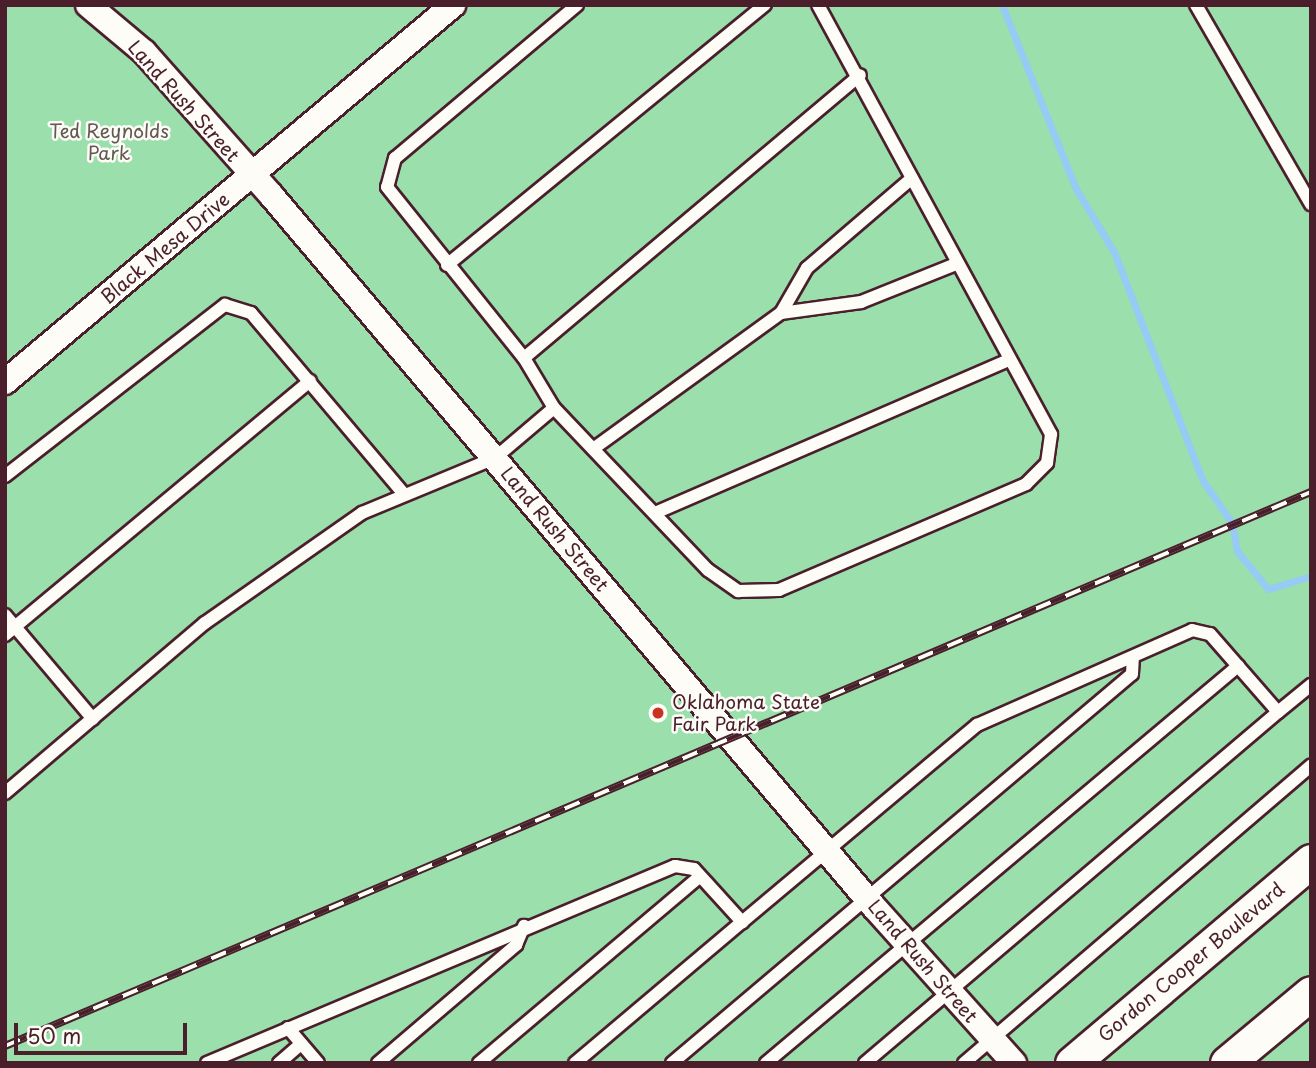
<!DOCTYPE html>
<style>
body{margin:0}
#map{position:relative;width:1316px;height:1068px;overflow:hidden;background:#f7ece3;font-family:"Playpen Sans",sans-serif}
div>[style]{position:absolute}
.green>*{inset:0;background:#9adfac;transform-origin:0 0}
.stream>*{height:7px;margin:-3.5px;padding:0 3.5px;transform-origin:3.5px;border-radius:3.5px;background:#97caf4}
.roads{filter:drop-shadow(2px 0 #4a1f2b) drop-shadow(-2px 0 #4a1f2b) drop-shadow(0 2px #4a1f2b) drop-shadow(0 -2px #4a1f2b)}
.lane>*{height:12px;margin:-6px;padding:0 6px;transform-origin:6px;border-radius:6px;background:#fdfcf7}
.street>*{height:24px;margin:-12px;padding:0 12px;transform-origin:12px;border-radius:12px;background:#fdfcf7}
.secondary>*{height:33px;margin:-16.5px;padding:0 16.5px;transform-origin:16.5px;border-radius:16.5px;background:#fdfcf7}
.rail>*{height:8px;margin-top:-4px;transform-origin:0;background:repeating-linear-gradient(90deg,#fdfcf7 0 16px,#4a1f2b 0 32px);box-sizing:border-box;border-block:2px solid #4a1f2b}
.dots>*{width:19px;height:19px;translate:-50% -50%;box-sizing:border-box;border:4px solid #fdfcf7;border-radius:50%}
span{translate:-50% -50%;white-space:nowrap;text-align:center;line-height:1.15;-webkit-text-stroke:5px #fdfcf7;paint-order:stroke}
.street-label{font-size:19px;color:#4a1f2b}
.park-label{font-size:19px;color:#625952}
.poi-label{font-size:19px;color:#4a1f2b}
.left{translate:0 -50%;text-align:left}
.frame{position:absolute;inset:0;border:7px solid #4a1f2b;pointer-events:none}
.scale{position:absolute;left:14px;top:1023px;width:173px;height:32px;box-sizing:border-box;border:4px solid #4a1f2b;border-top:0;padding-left:9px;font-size:21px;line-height:24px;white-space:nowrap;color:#4a1f2b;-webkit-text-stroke:5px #fdfcf7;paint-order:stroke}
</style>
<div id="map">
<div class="green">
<div style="left:5px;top:5px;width:1306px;height:1058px"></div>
</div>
<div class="stream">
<div style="left:1002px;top:5px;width:198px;rotate:68.1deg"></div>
<div style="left:1076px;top:189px;width:74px;rotate:58.9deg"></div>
<div style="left:1114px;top:252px;width:246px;rotate:68.8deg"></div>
<div style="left:1203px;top:481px;width:51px;rotate:55.4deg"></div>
<div style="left:1232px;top:523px;width:28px;rotate:80deg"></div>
<div style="left:1237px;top:551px;width:49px;rotate:50.8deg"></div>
<div style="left:1268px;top:589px;width:45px;rotate:-16.8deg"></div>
</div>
<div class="roads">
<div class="lane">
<div style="left:577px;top:5px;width:238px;rotate:139.9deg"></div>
<div style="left:395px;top:158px;width:30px;rotate:105deg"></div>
<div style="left:387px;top:187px;width:219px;rotate:51.3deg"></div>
<div style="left:524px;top:358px;width:58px;rotate:59deg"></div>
<div style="left:554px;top:408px;width:224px;rotate:46.5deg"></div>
<div style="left:708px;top:570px;width:37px;rotate:35deg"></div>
<div style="left:738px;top:591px;width:41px;rotate:-1.4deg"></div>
<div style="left:779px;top:590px;width:269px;rotate:-23.2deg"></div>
<div style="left:1026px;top:484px;width:30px;rotate:-45deg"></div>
<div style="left:1047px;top:463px;width:29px;rotate:-82deg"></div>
<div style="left:1051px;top:434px;width:488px;rotate:-118.5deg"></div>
<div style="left:1196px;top:5px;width:230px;rotate:60deg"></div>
<div style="left:447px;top:265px;width:411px;rotate:-39.3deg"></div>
<div style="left:781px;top:313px;width:52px;rotate:-60deg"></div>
<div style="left:807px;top:268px;width:138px;rotate:-40.6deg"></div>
<div style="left:524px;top:358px;width:439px;rotate:-40.1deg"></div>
<div style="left:593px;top:449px;width:232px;rotate:-35.9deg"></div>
<div style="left:781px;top:313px;width:81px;rotate:-7.8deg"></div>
<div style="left:861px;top:302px;width:102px;rotate:-21.8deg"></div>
<div style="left:5px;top:476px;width:279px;rotate:-37.9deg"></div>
<div style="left:225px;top:305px;width:27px;rotate:17deg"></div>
<div style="left:251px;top:313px;width:238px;rotate:49.8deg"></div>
<div style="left:655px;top:513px;width:386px;rotate:-23.4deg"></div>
<div style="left:5px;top:615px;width:136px;rotate:49.8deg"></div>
<div style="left:5px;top:635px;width:397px;rotate:-39.8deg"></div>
<div style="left:5px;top:793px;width:262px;rotate:-40.4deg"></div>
<div style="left:205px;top:623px;width:192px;rotate:-35deg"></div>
<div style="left:362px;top:513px;width:144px;rotate:-22.5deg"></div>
<div style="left:495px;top:458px;width:77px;rotate:-40.3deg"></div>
<div style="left:288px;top:1028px;width:46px;rotate:49.4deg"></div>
<div style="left:207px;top:1063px;width:508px;rotate:-22.83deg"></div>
<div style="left:675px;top:866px;width:19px;rotate:9deg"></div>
<div style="left:694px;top:869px;width:72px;rotate:47.8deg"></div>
<div style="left:742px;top:922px;width:307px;rotate:-40deg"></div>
<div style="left:977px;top:725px;width:235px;rotate:-23.8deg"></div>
<div style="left:1192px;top:630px;width:18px;rotate:13deg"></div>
<div style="left:1210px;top:634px;width:103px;rotate:48.9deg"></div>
<div style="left:1278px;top:712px;width:43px;rotate:-39.3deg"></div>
<div style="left:279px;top:1063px;width:29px;rotate:-41deg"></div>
<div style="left:378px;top:1063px;width:182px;rotate:-40.5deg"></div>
<div style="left:516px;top:945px;width:21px;rotate:-67deg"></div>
<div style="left:479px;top:1063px;width:289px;rotate:-40.2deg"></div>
<div style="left:575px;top:1063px;width:219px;rotate:-40.2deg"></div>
<div style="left:672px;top:1063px;width:602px;rotate:-40.22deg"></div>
<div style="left:1132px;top:674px;width:17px;rotate:-87deg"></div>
<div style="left:766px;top:1063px;width:617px;rotate:-40.07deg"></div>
<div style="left:865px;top:1063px;width:542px;rotate:-40.36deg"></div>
<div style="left:964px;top:1063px;width:457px;rotate:-40.6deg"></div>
</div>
<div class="street">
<div style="left:88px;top:5px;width:73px;rotate:40deg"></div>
<div style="left:144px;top:52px;width:191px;rotate:48.4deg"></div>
<div style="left:271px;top:195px;width:933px;rotate:49.74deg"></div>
<div style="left:874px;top:907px;width:210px;rotate:48.1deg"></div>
<div style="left:5px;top:382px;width:586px;rotate:-40.08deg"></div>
</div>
<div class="secondary">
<div style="left:1072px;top:1063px;width:313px;rotate:-40.2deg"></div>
<div style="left:1227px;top:1063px;width:109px;rotate:-39.8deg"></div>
</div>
</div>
<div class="rail">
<div style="left:5px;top:1046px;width:1419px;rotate:-22.99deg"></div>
</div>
<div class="dots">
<div style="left:658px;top:713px;background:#c8321e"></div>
</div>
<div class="street-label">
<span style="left:184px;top:101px;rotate:48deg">Land Rush Street</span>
<span style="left:165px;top:248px;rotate:-40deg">Black Mesa Drive</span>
<span style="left:555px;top:529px;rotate:50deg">Land Rush Street</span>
<span style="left:923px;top:961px;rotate:49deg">Land Rush Street</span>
<span style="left:1191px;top:962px;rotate:-40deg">Gordon Cooper Boulevard</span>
</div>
<div class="park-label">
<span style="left:109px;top:142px">Ted Reynolds<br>Park</span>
</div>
<div class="poi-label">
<span class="left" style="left:672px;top:713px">Oklahoma State<br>Fair Park</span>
</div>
<div class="frame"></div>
<div class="scale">50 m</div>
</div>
